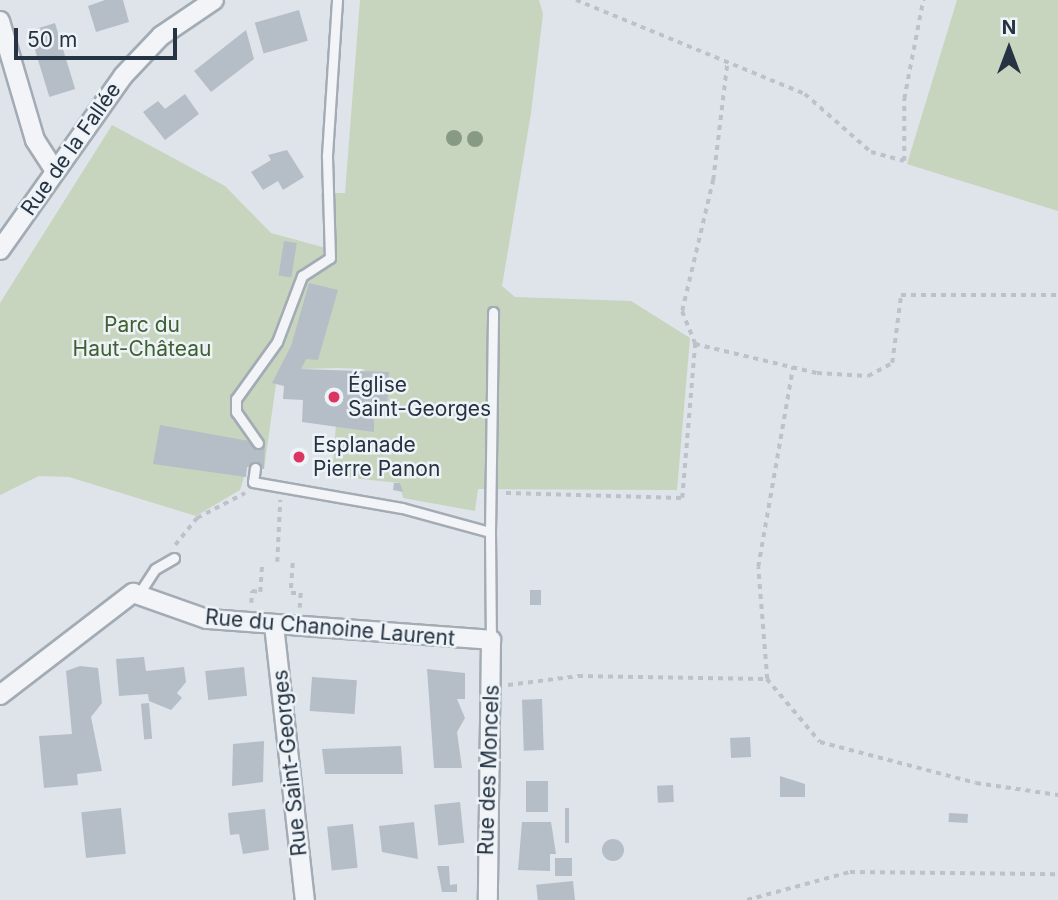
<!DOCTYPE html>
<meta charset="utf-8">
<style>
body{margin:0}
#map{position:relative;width:1058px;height:900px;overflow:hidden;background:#dee4ea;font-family:Inter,sans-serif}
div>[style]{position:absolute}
.green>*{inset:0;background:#c7d4be}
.building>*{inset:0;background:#b5bec7;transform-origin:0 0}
.round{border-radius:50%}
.path>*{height:3.5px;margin-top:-1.75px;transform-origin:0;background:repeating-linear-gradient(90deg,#bdc2c8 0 5px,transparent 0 10px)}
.roads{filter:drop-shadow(2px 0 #a3abb4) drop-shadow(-2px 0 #a3abb4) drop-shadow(0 2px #a3abb4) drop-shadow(0 -2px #a3abb4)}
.lane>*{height:9px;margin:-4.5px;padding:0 4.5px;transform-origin:4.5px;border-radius:4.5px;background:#f2f4f7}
.street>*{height:18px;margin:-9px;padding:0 9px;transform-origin:9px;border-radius:9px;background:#f2f4f7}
.trees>*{width:16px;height:16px;margin:-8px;border-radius:50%;background:#879b84}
.dots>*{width:19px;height:19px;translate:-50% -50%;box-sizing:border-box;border:4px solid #eef3f7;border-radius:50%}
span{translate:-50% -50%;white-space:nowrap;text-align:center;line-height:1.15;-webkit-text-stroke:5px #eef3f7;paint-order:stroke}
.street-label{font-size:21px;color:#263342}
.park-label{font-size:21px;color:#3f6031}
.poi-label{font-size:21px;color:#263342}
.left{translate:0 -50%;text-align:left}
.north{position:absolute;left:974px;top:14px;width:70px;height:70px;-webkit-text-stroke:5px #eef3f7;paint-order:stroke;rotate:0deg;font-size:19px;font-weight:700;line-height:28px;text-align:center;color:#263342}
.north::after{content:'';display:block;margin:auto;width:24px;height:32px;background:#263342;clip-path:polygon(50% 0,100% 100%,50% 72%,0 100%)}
.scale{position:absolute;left:14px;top:28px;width:163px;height:32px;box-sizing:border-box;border:4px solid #263342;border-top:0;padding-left:9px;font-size:21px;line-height:24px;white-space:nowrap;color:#263342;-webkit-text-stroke:5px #eef3f7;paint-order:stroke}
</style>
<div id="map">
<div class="green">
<div style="clip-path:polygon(360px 0,539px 0,543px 14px,531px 113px,502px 286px,515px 297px,631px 301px,690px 338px,677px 490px,478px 489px,475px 511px,403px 498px,400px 483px,332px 476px,336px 424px,386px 409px,389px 394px,363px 369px,338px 368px,301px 369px,294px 383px,276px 384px,264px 469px,247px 467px,240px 490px,196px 516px,69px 477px,39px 476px,0 495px,0 303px,112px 125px,225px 186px,271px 233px,326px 248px,321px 193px,345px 193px)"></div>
<div style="clip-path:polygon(957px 0,1058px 0,1058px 211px,907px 164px)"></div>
</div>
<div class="building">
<div style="clip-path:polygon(105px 0,123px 0,129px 22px,96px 32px,88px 6px)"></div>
<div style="left:299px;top:10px;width:32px;height:46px;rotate:74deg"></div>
<div style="left:55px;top:23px;width:69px;height:27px;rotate:73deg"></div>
<div style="clip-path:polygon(246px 30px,254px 59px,211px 92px,194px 71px)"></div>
<div style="clip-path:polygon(185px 94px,199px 114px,165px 140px,143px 112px,158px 101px,165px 109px)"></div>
<div style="clip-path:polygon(287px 150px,304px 177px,283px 190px,278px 181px,263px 190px,251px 172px,271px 160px,268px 155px)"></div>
<div style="left:284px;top:241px;width:13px;height:35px;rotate:9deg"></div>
<div style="clip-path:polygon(309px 283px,338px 290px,318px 360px,306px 359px,301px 369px,389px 372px,389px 394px,386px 406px,374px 412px,374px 432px,302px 422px,303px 400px,283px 399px,284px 386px,272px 383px,291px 346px)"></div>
<div style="clip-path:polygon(160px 425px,265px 444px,264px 469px,247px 467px,246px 477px,153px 464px)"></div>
<div style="clip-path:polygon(394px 483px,400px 483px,403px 492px,393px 490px)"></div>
<div style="left:530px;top:590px;width:11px;height:15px"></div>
<div style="clip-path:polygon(144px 657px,146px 671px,184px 667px,186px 682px,177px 693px,182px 698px,171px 710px,149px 701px,148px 694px,119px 696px,116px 659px)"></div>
<div style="clip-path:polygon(80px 666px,98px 668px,102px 703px,91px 717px,102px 771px,77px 774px,78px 785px,44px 788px,39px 736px,72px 734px,66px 671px)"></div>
<div style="left:244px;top:667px;width:29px;height:39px;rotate:84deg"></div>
<div style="clip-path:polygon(427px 669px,465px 673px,465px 699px,457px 699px,465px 718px,457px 732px,462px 768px,434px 768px)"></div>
<div style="left:312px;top:677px;width:45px;height:34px;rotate:4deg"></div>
<div style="left:542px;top:699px;width:51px;height:20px;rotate:88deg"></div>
<div style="left:149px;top:703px;width:36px;height:8px;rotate:85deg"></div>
<div style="left:750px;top:737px;width:20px;height:20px;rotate:87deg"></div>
<div style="clip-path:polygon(264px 741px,263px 782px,232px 786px,233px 744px)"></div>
<div style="clip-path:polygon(401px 746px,403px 774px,325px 774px,322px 749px)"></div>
<div style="clip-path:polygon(780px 776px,805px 784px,805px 797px,780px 797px)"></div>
<div style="left:526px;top:781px;width:22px;height:31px"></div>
<div style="left:673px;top:785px;width:17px;height:16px;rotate:87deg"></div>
<div style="left:460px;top:802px;width:41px;height:26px;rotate:84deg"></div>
<div style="left:121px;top:808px;width:46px;height:40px;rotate:84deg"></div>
<div style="left:565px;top:808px;width:4px;height:35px"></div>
<div style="clip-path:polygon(265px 809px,269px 850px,243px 854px,239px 834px,230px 835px,228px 813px)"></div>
<div style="left:949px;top:813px;width:19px;height:9px;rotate:3deg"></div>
<div style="clip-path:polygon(414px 822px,418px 859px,382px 852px,379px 826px)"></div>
<div style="clip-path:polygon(522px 822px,551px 822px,556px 854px,550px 854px,550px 871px,518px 870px)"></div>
<div style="left:353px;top:824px;width:44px;height:26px;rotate:84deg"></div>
<div class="round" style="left:602px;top:839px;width:22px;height:22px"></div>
<div style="left:555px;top:858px;width:17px;height:18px"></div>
<div style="clip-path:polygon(437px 866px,449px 866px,450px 885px,457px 884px,457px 892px,442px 892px)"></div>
<div style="left:573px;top:881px;width:19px;height:37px;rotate:84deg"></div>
</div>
<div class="path">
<div style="left:576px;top:0;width:248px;rotate:22.3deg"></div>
<div style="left:805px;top:94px;width:88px;rotate:41.3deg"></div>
<div style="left:871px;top:152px;width:34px;rotate:15deg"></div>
<div style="left:904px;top:161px;width:62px;rotate:-90deg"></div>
<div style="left:904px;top:99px;width:101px;rotate:-79.1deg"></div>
<div style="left:695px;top:344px;width:125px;rotate:13.4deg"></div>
<div style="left:817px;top:373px;width:51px;rotate:3.4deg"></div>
<div style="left:868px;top:376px;width:27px;rotate:-28deg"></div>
<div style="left:892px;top:363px;width:69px;rotate:-82.5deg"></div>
<div style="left:901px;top:295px;width:157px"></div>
<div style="left:695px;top:344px;width:35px;rotate:-112deg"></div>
<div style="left:682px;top:311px;width:135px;rotate:-76.7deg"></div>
<div style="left:713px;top:180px;width:117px;rotate:-83.1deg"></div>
<div style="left:506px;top:493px;width:176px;rotate:1.6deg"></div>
<div style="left:682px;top:498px;width:155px;rotate:-85.2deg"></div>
<div style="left:175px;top:545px;width:35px;rotate:-51deg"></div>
<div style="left:197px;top:518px;width:54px;rotate:-27.5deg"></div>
<div style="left:277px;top:562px;width:62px;rotate:-87.2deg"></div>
<div style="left:293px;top:563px;width:30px;rotate:94deg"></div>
<div style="left:291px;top:593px;width:10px"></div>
<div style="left:301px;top:593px;width:15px;rotate:94deg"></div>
<div style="left:251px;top:603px;width:12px;rotate:-85deg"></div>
<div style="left:252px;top:591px;width:8px;rotate:7deg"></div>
<div style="left:260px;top:592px;width:30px;rotate:-86deg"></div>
<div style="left:767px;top:679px;width:112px;rotate:-94.6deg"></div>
<div style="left:758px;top:567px;width:203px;rotate:-80.1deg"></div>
<div style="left:508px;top:685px;width:71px;rotate:-7.3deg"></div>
<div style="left:578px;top:676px;width:189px;rotate:0.9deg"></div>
<div style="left:767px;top:679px;width:82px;rotate:49.9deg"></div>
<div style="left:820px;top:742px;width:161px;rotate:14.7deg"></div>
<div style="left:976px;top:783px;width:83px;rotate:8.3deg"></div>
<div style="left:747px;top:900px;width:107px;rotate:-15.2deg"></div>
<div style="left:850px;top:872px;width:208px;rotate:0.6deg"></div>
</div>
<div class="roads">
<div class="lane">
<div style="left:258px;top:443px;width:38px;rotate:-125deg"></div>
<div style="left:236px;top:412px;width:13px;rotate:-90deg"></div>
<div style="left:236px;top:399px;width:70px;rotate:-54.3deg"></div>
<div style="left:277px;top:342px;width:71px;rotate:-69.3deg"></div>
<div style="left:302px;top:276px;width:33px;rotate:-33deg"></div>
<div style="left:330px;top:258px;width:103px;rotate:-91.7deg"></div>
<div style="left:327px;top:155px;width:155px;rotate:-86.3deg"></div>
<div style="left:255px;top:468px;width:14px;rotate:98deg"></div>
<div style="left:253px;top:482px;width:151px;rotate:9.9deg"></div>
<div style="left:402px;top:508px;width:91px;rotate:15.3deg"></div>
<div style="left:490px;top:532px;width:108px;rotate:89.5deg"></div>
<div style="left:490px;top:532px;width:220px;rotate:-89.2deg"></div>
<div style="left:140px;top:592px;width:27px;rotate:-57deg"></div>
<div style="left:155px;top:569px;width:22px;rotate:-30deg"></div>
</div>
<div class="street">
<div style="left:0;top:21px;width:124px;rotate:73.6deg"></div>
<div style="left:35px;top:140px;width:37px;rotate:57deg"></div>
<div style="left:0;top:250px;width:213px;rotate:-54.7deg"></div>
<div style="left:123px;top:76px;width:55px;rotate:-46.5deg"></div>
<div style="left:161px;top:36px;width:64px;rotate:-34.2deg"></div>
<div style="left:274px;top:625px;width:277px;rotate:83.6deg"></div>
<div style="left:0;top:695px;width:168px;rotate:-37.5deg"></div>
<div style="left:133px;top:593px;width:78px;rotate:19.4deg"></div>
<div style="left:207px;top:619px;width:285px;rotate:4.2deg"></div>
<div style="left:491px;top:640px;width:260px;rotate:90.7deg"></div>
</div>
</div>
<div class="trees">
<div style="left:454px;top:138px"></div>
<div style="left:475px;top:139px"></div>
</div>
<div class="dots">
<div style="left:334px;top:397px;background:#dd3561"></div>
<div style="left:299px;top:457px;background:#dd3561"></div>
</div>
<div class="street-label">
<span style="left:71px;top:149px;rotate:-55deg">Rue de la Fallée</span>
<span style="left:330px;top:628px;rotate:5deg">Rue du Chanoine Laurent</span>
<span style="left:290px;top:763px;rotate:-96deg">Rue Saint-Georges</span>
<span style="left:489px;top:770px;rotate:-88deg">Rue des Moncels</span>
</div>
<div class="park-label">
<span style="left:142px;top:337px">Parc du<br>Haut-Château</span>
</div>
<div class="poi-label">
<span class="left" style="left:348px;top:397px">Église<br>Saint-Georges</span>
<span class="left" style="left:313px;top:457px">Esplanade<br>Pierre Panon</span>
</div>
<div class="north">N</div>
<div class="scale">50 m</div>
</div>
